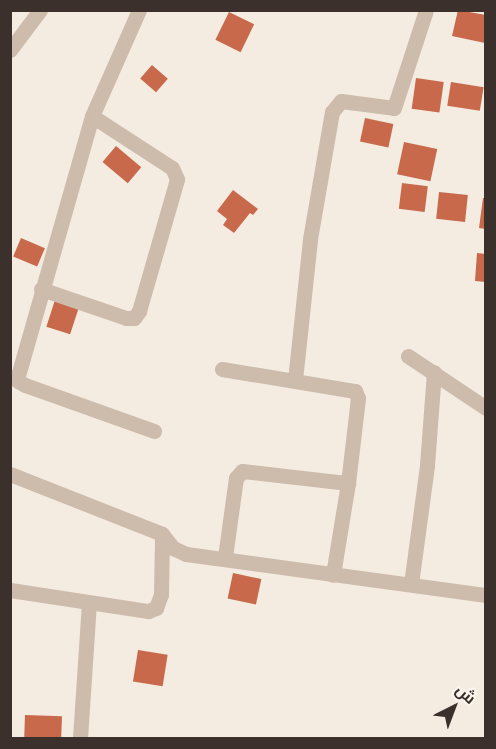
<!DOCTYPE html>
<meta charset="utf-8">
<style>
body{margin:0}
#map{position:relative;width:496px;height:749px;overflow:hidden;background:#f4ebe1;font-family:Barlow,Cairo,sans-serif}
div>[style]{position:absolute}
.building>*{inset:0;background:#c8694b;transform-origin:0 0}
.minor>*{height:15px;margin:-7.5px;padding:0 7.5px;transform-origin:7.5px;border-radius:7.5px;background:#cdbbac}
span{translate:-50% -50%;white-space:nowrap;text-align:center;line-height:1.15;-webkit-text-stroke:5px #fbf5ee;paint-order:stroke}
.frame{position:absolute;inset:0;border:12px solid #3b302b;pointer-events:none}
.north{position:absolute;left:424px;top:677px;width:60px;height:60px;-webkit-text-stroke:4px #fbf5ee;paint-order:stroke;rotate:42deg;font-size:16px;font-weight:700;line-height:24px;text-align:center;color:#3b302b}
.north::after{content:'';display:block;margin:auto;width:21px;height:27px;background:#3b302b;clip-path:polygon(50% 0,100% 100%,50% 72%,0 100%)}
</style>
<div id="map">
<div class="building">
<div style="clip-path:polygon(458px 10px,486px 15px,485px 43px,452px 36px)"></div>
<div style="left:229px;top:12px;width:28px;height:31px;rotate:26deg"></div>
<div style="left:152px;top:65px;width:21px;height:18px;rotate:41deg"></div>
<div style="left:416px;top:78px;width:28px;height:31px;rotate:8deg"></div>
<div style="left:451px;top:82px;width:33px;height:24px;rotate:9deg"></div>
<div style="left:365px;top:118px;width:29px;height:24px;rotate:12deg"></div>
<div style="left:404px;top:142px;width:34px;height:33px;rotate:12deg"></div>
<div style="left:116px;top:146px;width:33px;height:21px;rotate:40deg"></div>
<div style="left:402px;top:183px;width:26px;height:26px;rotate:7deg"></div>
<div style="clip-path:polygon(233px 190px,258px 209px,253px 215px,250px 213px,234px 233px,223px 225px,227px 219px,217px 211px)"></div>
<div style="left:439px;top:192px;width:29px;height:27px;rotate:6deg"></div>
<div style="clip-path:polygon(483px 198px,486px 198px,486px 229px,479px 228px)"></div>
<div style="left:21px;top:238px;width:26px;height:20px;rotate:23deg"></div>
<div style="clip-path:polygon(477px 253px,486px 254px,486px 282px,475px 281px)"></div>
<div style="left:55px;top:300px;width:25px;height:28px;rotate:18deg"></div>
<div style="left:233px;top:573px;width:29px;height:26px;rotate:12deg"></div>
<div style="left:138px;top:650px;width:30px;height:32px;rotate:9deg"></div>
<div style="left:25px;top:715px;width:37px;height:23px;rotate:2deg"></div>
</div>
<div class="minor">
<div style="left:139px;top:10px;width:116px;rotate:113.9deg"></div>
<div style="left:92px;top:116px;width:269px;rotate:105.9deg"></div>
<div style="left:18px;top:375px;width:6px;rotate:90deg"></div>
<div style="left:18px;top:381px;width:8px;rotate:30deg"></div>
<div style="left:25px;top:385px;width:137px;rotate:19.6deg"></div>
<div style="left:10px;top:50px;width:50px;rotate:-53.1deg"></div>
<div style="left:41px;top:289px;width:90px;rotate:18.8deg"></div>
<div style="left:126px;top:318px;width:8px"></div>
<div style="left:134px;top:318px;width:9px;rotate:-54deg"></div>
<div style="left:139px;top:311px;width:137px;rotate:-73.9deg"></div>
<div style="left:177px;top:179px;width:12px;rotate:-114deg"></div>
<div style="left:172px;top:168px;width:95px;rotate:-147deg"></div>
<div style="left:408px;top:356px;width:94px;rotate:33.7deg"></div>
<div style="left:222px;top:369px;width:135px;rotate:9.4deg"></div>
<div style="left:355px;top:391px;width:8px;rotate:67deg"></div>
<div style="left:358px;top:398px;width:86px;rotate:96.7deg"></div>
<div style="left:295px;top:380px;width:142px;rotate:-83.9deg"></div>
<div style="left:310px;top:239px;width:129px;rotate:-80.2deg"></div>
<div style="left:332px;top:112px;width:14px;rotate:-51deg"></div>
<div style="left:341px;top:101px;width:53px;rotate:7.5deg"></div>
<div style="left:394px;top:108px;width:103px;rotate:-71.9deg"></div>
<div style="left:10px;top:474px;width:163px;rotate:21.5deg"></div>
<div style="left:162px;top:534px;width:18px;rotate:52deg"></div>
<div style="left:173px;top:548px;width:14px;rotate:25deg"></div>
<div style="left:186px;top:554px;width:303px;rotate:7.8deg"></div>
<div style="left:225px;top:557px;width:80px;rotate:-82.1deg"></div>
<div style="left:236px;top:478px;width:9px;rotate:-49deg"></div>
<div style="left:242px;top:471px;width:107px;rotate:6.5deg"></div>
<div style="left:348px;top:483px;width:93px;rotate:99.3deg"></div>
<div style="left:411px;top:584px;width:120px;rotate:-82.3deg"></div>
<div style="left:427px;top:465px;width:93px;rotate:-85.7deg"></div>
<div style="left:10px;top:590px;width:140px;rotate:8.7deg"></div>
<div style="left:148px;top:611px;width:9px;rotate:-21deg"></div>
<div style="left:156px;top:608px;width:15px;rotate:-70deg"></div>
<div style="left:161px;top:594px;width:60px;rotate:-89deg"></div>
<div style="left:80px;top:738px;width:135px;rotate:-86.2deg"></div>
</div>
<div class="frame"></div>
<div class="north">ش</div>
</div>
